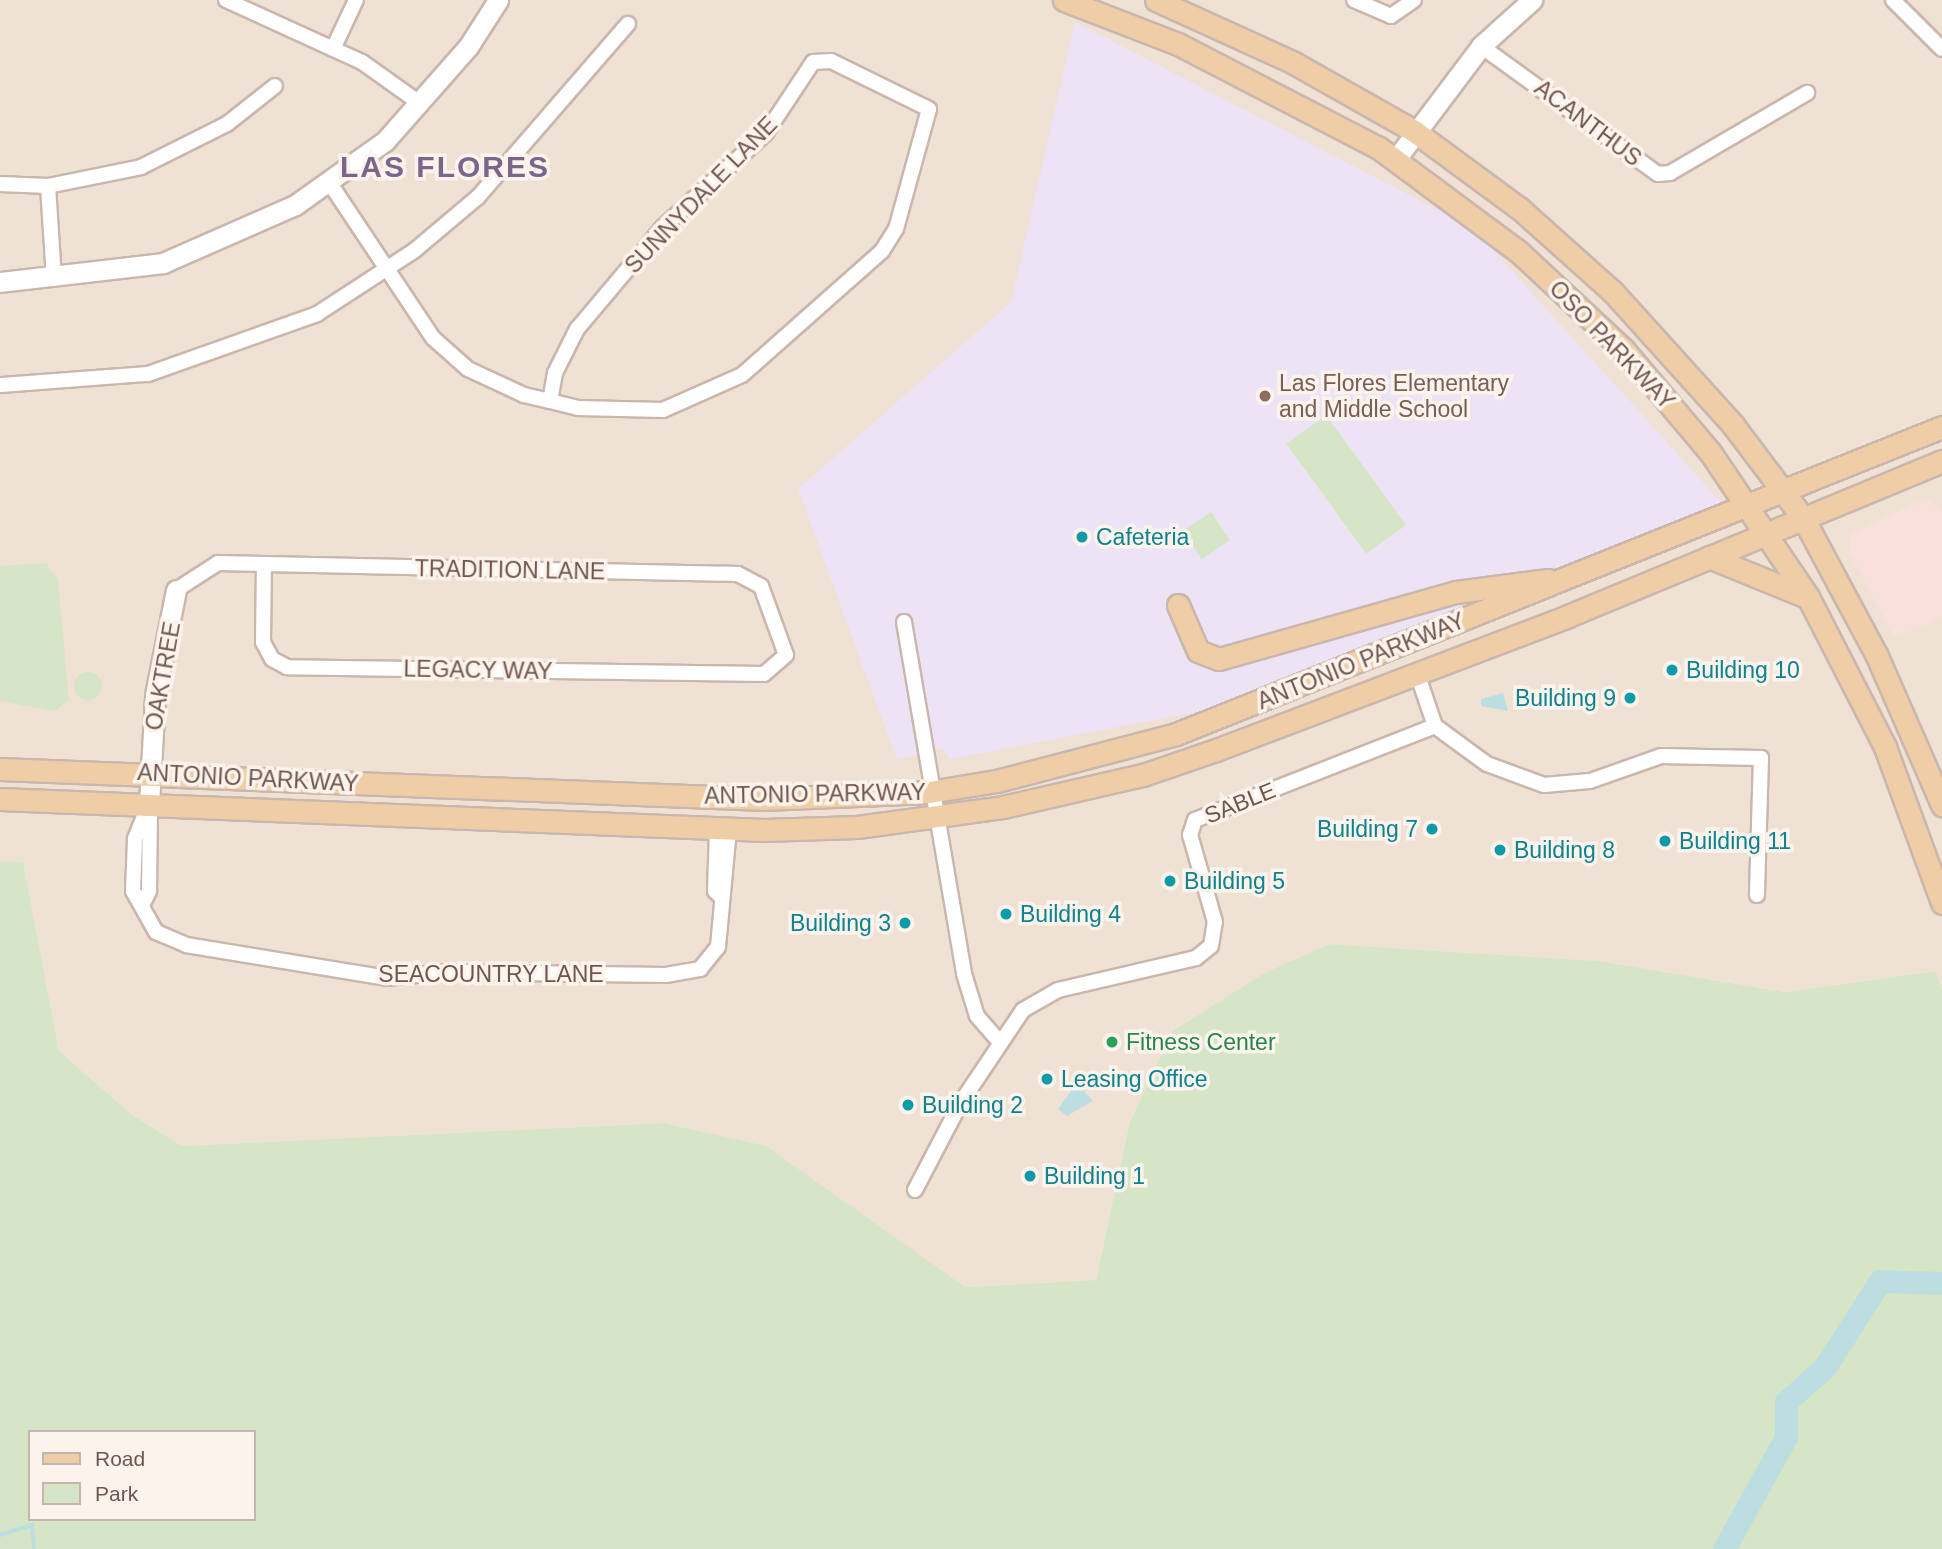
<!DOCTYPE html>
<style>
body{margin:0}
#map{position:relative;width:1942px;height:1549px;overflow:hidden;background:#f9f0e6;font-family:Arial,sans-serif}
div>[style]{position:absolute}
.residential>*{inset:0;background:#f0e1d5}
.commercial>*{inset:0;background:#f8e1db}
.education>*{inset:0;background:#ede3f5}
.green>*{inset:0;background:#d5e5c6;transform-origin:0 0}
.round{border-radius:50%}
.water>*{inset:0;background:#bddee0}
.stream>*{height:3.5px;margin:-1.75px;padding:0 1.75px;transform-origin:1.75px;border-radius:1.75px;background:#bddee0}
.river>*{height:23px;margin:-11.5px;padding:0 11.5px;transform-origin:11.5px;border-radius:11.5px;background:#bddee0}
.roads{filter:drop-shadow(2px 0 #c9b7ae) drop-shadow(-2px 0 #c9b7ae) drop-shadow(0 2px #c9b7ae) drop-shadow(0 -2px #c9b7ae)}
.street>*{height:14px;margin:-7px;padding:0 7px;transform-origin:7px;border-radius:7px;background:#fff}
.secondary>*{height:19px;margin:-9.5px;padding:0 9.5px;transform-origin:9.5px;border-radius:9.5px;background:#fff}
.primary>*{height:21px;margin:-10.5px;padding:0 10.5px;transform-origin:10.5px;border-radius:10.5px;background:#efcea7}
.dots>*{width:19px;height:19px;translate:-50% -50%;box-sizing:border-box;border:4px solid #fcf4ec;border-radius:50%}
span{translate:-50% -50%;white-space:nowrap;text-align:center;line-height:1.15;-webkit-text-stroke:7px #fcf4ec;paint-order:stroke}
.street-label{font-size:23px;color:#6f574e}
.education-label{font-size:23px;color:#785e54}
.left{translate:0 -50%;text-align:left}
.culture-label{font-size:23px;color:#0d838f}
.right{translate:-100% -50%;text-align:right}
.leisure-label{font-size:23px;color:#27864d}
.district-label{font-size:30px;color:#7b668b;font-weight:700;letter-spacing:2px}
.legend{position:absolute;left:28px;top:1430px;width:228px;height:91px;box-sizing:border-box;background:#fcf4ec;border:2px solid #c4b5ad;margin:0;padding:9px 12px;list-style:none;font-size:21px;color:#6f574e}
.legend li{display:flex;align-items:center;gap:14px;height:35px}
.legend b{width:35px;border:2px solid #c4b5ad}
</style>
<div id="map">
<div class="residential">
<div style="clip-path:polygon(0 0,1942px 0,1942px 990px,1936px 971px,1785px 992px,1599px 961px,1330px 944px,1129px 1125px,1096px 1280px,965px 1287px,836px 1201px,662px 1123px,182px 1146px,131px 1114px,59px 1051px,23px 863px,0 861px)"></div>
</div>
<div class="commercial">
<div style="clip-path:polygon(1927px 498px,1942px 511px,1942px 618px,1894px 637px,1849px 552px,1849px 535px)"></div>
</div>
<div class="education">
<div style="clip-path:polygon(1075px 22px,1473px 228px,1722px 503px,1233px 705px,950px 759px,941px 748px,897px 760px,798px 489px,1011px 302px)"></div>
</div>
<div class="green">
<div style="left:1326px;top:415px;width:136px;height:49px;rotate:54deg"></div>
<div style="left:1211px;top:512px;width:34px;height:34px;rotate:56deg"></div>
<div style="clip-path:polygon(46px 563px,58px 580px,69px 700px,55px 711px,0 701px,0 566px)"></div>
<div class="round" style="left:74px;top:672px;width:28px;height:28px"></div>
<div style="clip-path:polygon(evenodd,0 861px,23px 862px,59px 1051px,131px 1114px,182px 1146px,662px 1123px,766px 1146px,965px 1287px,1096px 1280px,1129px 1125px,1173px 1031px,1263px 974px,1330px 944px,1599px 961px,1785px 992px,1936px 971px,1942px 990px,1942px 1549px,0 1549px,0 861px,30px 1432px,254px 1432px,254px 1519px,30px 1519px,30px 1432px)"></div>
</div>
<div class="water">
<div style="clip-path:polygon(1503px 693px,1508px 711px,1481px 706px,1481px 699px)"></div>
<div style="clip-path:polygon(1077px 1083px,1093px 1101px,1067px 1116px,1058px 1109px)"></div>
</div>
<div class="stream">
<div style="left:0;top:1535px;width:34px;rotate:-17deg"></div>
<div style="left:32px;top:1525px;width:24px;rotate:83deg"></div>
</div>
<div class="river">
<div style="left:1724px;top:1549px;width:128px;rotate:-61deg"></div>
<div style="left:1786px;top:1437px;width:35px;rotate:-90deg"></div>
<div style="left:1786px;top:1402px;width:52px;rotate:-41.9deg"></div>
<div style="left:1825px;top:1367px;width:102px;rotate:-57.4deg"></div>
<div style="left:1880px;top:1281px;width:62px;rotate:1.8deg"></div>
</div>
<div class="roads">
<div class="street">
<div style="left:226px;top:0;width:149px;rotate:24.5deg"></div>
<div style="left:362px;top:62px;width:72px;rotate:35.4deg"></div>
<div style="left:1354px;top:0;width:40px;rotate:23.4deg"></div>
<div style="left:1391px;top:16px;width:28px;rotate:-35deg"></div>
<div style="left:1893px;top:0;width:69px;rotate:45deg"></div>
<div style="left:1481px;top:46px;width:218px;rotate:35.9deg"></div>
<div style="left:1658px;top:174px;width:12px;rotate:-5deg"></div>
<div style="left:1670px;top:173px;width:159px;rotate:-30.3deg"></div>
<div style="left:333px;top:49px;width:54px;rotate:-64.9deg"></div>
<div style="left:0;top:184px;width:48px;rotate:2.4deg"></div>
<div style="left:48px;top:186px;width:95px;rotate:-11.5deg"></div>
<div style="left:141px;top:167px;width:96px;rotate:-26.6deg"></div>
<div style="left:227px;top:124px;width:61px;rotate:-38.4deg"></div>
<div style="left:331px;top:185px;width:184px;rotate:56.3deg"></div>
<div style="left:433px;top:338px;width:47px;rotate:41.5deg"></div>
<div style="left:468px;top:369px;width:62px;rotate:24.9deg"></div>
<div style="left:524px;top:395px;width:27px;rotate:13deg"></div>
<div style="left:550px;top:401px;width:29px;rotate:14deg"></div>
<div style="left:578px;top:408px;width:85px;rotate:1.3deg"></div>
<div style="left:663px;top:410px;width:86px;rotate:-23.9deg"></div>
<div style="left:742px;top:375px;width:187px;rotate:-41.5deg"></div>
<div style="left:882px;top:251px;width:26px;rotate:-58deg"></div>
<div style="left:896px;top:229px;width:124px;rotate:-74.6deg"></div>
<div style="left:929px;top:109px;width:109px;rotate:-153.9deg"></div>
<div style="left:831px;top:61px;width:18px;rotate:177deg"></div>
<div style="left:813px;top:62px;width:85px;rotate:123.5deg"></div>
<div style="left:766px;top:133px;width:139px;rotate:137.6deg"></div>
<div style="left:663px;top:227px;width:133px;rotate:130.1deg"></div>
<div style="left:577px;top:329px;width:49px;rotate:116.6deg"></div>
<div style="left:555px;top:373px;width:28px;rotate:100deg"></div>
<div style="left:48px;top:186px;width:93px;rotate:86.3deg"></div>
<div style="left:0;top:385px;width:148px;rotate:-4.3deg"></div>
<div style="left:148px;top:374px;width:179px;rotate:-19.5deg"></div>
<div style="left:317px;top:314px;width:117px;rotate:-33.1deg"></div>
<div style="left:415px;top:250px;width:82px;rotate:-40.1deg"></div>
<div style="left:478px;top:197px;width:229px;rotate:-49.1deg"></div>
<div style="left:176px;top:590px;width:50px;rotate:-32.7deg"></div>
<div style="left:218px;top:563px;width:520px;rotate:1.21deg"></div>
<div style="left:738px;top:574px;width:26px;rotate:28deg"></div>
<div style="left:761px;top:586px;width:73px;rotate:70.1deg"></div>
<div style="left:786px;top:655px;width:29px;rotate:139deg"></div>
<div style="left:764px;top:674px;width:477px;rotate:-179.2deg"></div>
<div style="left:287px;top:667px;width:17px;rotate:-152deg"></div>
<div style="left:272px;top:659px;width:19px;rotate:-118deg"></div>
<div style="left:263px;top:642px;width:77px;rotate:-89.3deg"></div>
<div style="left:904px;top:622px;width:357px;rotate:80.3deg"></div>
<div style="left:964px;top:974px;width:44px;rotate:72.8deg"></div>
<div style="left:977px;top:1016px;width:35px;rotate:49deg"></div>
<div style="left:1417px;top:673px;width:56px;rotate:71.2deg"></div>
<div style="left:149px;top:804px;width:38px;rotate:112deg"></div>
<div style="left:135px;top:839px;width:52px;rotate:92.2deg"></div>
<div style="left:133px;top:891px;width:47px;rotate:60.7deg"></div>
<div style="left:156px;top:932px;width:33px;rotate:23deg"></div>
<div style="left:186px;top:945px;width:204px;rotate:9.3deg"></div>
<div style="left:387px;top:978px;width:59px;rotate:-5.8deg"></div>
<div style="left:446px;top:972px;width:220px;rotate:0.8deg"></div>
<div style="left:666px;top:975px;width:35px;rotate:-10deg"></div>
<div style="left:700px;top:969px;width:28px;rotate:-51deg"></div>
<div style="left:718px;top:947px;width:119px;rotate:-84.7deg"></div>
<div style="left:717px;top:828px;width:63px;rotate:91.8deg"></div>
<div style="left:715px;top:891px;width:10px;rotate:45deg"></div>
<div style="left:142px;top:905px;width:16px;rotate:-63deg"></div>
<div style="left:149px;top:891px;width:84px;rotate:-89.3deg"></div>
<div style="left:915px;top:1190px;width:97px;rotate:-62.4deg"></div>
<div style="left:960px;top:1104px;width:113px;rotate:-56.2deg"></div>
<div style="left:1023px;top:1010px;width:40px;rotate:-29.7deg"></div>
<div style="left:1058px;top:990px;width:142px;rotate:-13.1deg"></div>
<div style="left:1196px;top:958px;width:19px;rotate:-39deg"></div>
<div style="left:1211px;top:946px;width:24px;rotate:-81deg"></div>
<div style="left:1215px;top:922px;width:91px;rotate:-106deg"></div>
<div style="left:1190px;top:835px;width:16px;rotate:-72deg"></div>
<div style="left:1195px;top:820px;width:258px;rotate:-21.4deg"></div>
<div style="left:1435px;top:726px;width:64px;rotate:36.2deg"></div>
<div style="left:1487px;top:764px;width:61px;rotate:20.2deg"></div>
<div style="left:1544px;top:785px;width:46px;rotate:-5deg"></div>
<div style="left:1590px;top:781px;width:75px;rotate:-19.4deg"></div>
<div style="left:1661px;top:756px;width:100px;rotate:1.1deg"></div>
<div style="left:1761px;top:758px;width:137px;rotate:91.7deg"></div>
</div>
<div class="secondary">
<div style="left:1396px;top:159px;width:141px;rotate:-53deg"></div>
<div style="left:1481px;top:46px;width:69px;rotate:-42deg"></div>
<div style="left:0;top:282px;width:164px;rotate:-6.6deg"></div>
<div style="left:163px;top:263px;width:144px;rotate:-23.7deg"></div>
<div style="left:295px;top:205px;width:110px;rotate:-35.4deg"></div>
<div style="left:385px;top:141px;width:125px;rotate:-48.6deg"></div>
<div style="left:468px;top:47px;width:56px;rotate:-57.4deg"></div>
<div style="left:149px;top:804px;width:109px;rotate:-86.8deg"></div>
<div style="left:155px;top:695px;width:107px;rotate:-78.7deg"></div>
</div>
<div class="primary">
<div style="left:1064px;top:0;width:122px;rotate:21.1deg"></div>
<div style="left:1178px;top:44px;width:226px;rotate:27.4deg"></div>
<div style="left:1379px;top:148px;width:174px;rotate:36.6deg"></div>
<div style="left:1519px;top:252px;width:144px;rotate:43deg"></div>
<div style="left:1624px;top:350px;width:133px;rotate:49.9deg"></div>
<div style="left:1710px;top:452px;width:175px;rotate:55.9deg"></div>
<div style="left:1808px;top:597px;width:169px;rotate:62.8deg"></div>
<div style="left:1885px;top:747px;width:166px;rotate:69.9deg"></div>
<div style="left:1156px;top:0;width:152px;rotate:24.5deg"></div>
<div style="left:1294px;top:63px;width:138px;rotate:29.5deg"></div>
<div style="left:1414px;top:131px;width:130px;rotate:36.3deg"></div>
<div style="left:1519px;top:208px;width:126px;rotate:41.8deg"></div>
<div style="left:1613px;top:292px;width:179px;rotate:47.9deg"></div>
<div style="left:1733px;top:425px;width:116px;rotate:53deg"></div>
<div style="left:1803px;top:518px;width:157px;rotate:61.8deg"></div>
<div style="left:1877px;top:656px;width:163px;rotate:66.4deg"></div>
<div style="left:1709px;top:557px;width:106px;rotate:22.2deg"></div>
<div style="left:1178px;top:605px;width:50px;rotate:66.5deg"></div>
<div style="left:1198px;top:651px;width:22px;rotate:21deg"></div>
<div style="left:1219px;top:659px;width:246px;rotate:-15.8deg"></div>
<div style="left:1456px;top:592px;width:93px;rotate:-7.4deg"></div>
<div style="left:0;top:769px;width:765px;rotate:2.25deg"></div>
<div style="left:764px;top:799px;width:165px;rotate:-2.4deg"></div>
<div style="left:929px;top:792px;width:69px;rotate:-9.2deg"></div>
<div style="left:997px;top:781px;width:185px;rotate:-14.7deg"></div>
<div style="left:1176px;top:734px;width:825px;rotate:-21.84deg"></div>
<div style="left:0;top:799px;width:765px;rotate:2.32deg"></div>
<div style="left:764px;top:830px;width:93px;rotate:-1.8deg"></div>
<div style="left:857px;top:827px;width:147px;rotate:-7.8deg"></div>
<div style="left:1003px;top:807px;width:144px;rotate:-12.9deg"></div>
<div style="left:1143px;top:775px;width:77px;rotate:-18.9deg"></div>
<div style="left:1216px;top:750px;width:377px;rotate:-20.8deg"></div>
<div style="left:1568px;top:616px;width:405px;rotate:-22.5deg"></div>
</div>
</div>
<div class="dots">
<div style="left:1265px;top:396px;background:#8d6e63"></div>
<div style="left:1082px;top:537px;background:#0f9aa8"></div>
<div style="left:1672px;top:670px;background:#0f9aa8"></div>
<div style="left:1630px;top:698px;background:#0f9aa8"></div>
<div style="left:1432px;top:829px;background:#0f9aa8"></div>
<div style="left:1665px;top:841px;background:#0f9aa8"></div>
<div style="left:1500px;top:850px;background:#0f9aa8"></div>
<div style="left:1170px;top:881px;background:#0f9aa8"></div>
<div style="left:1006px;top:914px;background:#0f9aa8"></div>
<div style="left:905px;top:923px;background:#0f9aa8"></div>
<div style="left:1112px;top:1042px;background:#2e9e5b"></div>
<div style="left:1047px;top:1079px;background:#0f9aa8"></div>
<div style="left:908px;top:1105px;background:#0f9aa8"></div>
<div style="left:1030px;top:1176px;background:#0f9aa8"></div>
</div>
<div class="street-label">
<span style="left:1588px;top:123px;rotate:37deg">ACANTHUS</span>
<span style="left:701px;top:195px;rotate:-46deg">SUNNYDALE LANE</span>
<span style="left:1612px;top:345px;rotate:46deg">OSO PARKWAY</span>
<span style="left:510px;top:570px;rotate:1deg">TRADITION LANE</span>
<span style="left:1361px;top:661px;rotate:-22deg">ANTONIO PARKWAY</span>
<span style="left:478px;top:670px;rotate:1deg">LEGACY WAY</span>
<span style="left:163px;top:676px;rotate:-80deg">OAKTREE</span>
<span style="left:248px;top:778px;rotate:3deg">ANTONIO PARKWAY</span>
<span style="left:815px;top:794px;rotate:-1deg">ANTONIO PARKWAY</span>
<span style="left:1240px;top:803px;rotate:-22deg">SABLE</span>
<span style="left:491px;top:974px">SEACOUNTRY LANE</span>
</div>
<div class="education-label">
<span class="left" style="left:1279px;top:396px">Las Flores Elementary<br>and Middle School</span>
</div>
<div class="culture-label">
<span class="left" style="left:1096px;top:537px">Cafeteria</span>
<span class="left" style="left:1686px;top:670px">Building 10</span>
<span class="right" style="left:1616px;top:698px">Building 9</span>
<span class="right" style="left:1418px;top:829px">Building 7</span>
<span class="left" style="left:1679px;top:841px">Building 11</span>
<span class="left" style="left:1514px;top:850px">Building 8</span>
<span class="left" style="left:1184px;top:881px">Building 5</span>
<span class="left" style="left:1020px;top:914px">Building 4</span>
<span class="right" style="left:891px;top:923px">Building 3</span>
<span class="left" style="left:1061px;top:1079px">Leasing Office</span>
<span class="left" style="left:922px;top:1105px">Building 2</span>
<span class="left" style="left:1044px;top:1176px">Building 1</span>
</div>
<div class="leisure-label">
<span class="left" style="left:1126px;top:1042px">Fitness Center</span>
</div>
<div class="district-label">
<span style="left:445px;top:167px">LAS FLORES</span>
</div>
<ul class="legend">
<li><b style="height:9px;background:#efcea7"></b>Road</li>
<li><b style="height:19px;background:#d5e5c6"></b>Park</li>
</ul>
</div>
